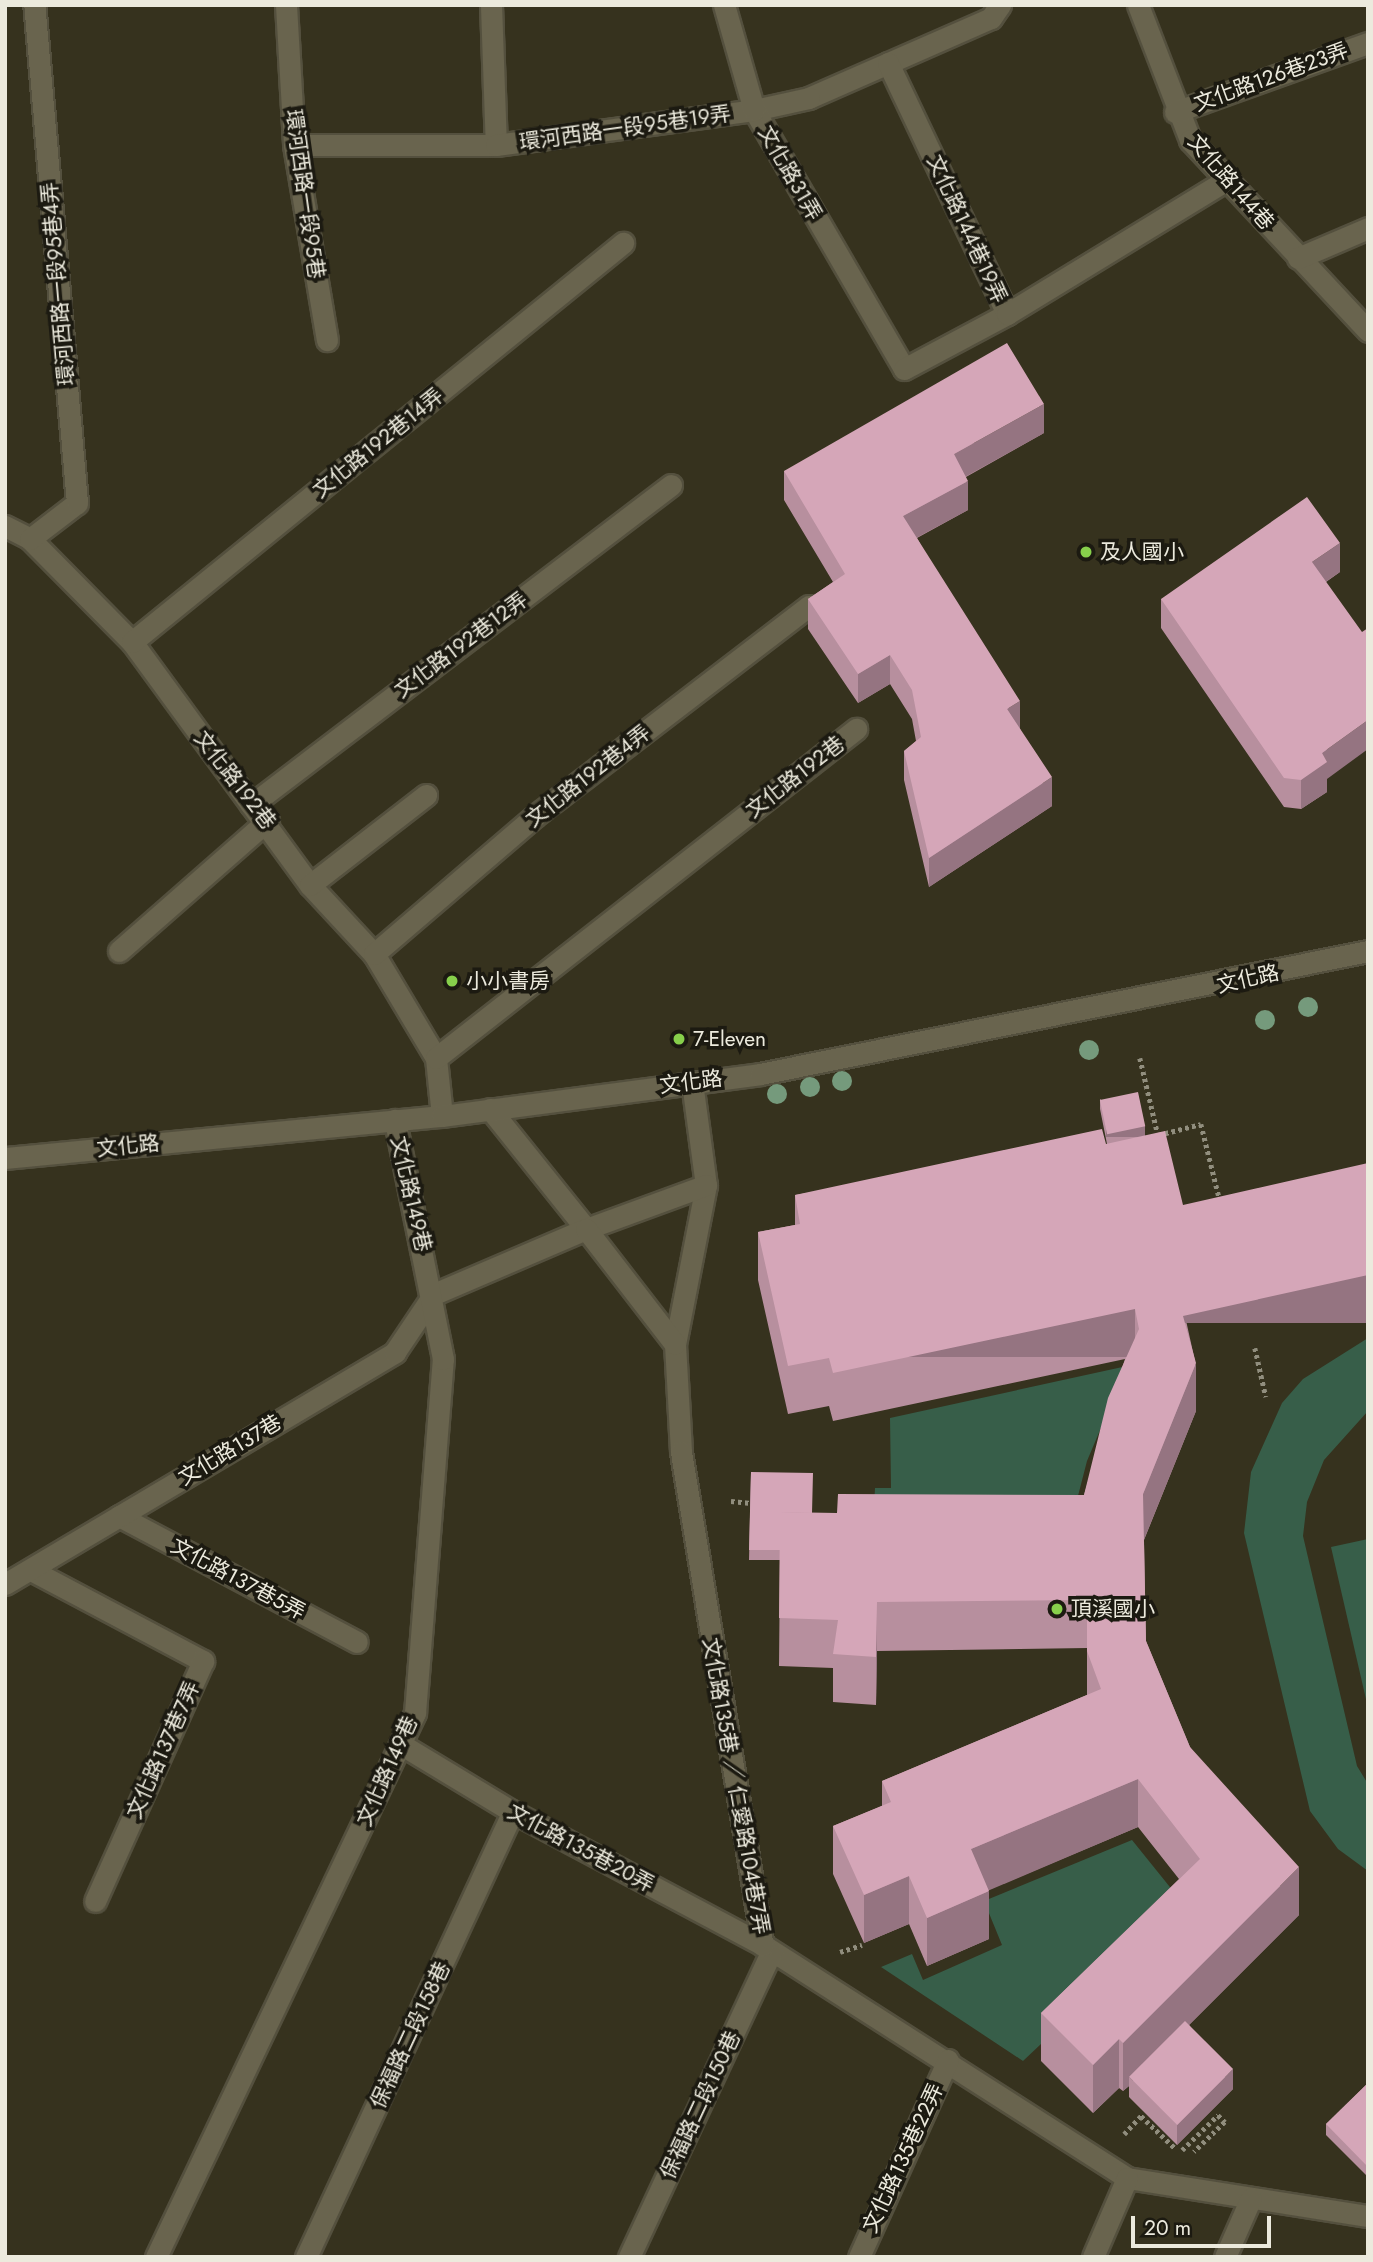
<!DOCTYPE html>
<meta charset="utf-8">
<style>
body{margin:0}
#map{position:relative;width:1373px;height:2262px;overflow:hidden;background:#36321e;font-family:Jost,"Noto Sans TC",sans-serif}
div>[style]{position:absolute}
.green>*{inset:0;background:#375e49}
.path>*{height:4.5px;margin-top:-2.25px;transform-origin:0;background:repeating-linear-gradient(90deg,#918e7e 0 3.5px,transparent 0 7px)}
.roads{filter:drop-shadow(2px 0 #54503e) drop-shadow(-2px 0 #54503e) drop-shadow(0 2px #54503e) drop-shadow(0 -2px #54503e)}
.service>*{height:21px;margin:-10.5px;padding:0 10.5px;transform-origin:10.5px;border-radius:10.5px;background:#69644e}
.minor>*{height:21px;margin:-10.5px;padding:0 10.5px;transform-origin:10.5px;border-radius:10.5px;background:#69644e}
.trees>*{width:20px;height:20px;margin:-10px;border-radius:50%;background:#759a7c}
.wall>*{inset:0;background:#b78f9e}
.shaded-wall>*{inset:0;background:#957481;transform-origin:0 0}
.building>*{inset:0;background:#d5a6b8;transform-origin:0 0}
.dots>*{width:19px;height:19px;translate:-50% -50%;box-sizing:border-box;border:4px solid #1c1a11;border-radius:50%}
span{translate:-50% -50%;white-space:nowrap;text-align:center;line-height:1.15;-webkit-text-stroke:7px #1c1a11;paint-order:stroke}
.street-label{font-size:21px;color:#eceadd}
.poi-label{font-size:21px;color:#eceadd}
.left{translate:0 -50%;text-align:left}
.frame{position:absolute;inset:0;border:7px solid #eceadd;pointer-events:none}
.scale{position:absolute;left:1131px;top:2216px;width:140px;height:32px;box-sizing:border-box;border:4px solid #eceadd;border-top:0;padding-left:9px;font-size:21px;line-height:24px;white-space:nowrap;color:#eceadd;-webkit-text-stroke:5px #1c1a11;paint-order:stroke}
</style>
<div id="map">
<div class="green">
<div style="clip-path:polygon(1368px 1338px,1368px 1411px,1324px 1460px,1307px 1502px,1303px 1536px,1357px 1766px,1368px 1784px,1368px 1871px,1338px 1849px,1310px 1811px,1244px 1533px,1251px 1472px,1282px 1403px,1303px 1379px)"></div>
<div style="clip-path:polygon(1127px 1366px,1087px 1461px,1070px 1527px,873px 1525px,875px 1488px,891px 1488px,890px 1418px)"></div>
<div style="clip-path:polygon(1368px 1539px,1368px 1708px,1331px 1547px)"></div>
<div style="clip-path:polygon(1132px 1840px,1186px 1907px,1023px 2061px,881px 1967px,912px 1954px,923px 1980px,1002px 1945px,984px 1901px)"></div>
</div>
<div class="path">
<div style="left:1140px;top:1058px;width:79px;rotate:76.8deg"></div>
<div style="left:1158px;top:1135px;width:44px;rotate:-14.3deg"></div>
<div style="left:1201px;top:1124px;width:79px;rotate:76.1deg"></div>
<div style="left:1255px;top:1348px;width:50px;rotate:77.3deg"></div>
<div style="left:731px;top:1501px;width:20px;rotate:6deg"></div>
<div style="left:840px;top:1952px;width:23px;rotate:-18deg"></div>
<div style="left:1141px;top:2116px;width:48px;rotate:43.3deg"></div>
<div style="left:1124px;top:2134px;width:26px;rotate:-47deg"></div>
<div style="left:1182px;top:2150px;width:50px;rotate:-44.2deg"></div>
<div style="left:1218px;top:2115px;width:10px;rotate:45deg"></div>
<div style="left:1225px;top:2122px;width:43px;rotate:135.9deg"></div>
</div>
<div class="roads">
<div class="service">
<div style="left:286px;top:5px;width:140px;rotate:86.7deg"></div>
<div style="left:294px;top:145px;width:198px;rotate:80.4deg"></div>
<div style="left:491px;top:5px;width:140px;rotate:88deg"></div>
<div style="left:1000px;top:5px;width:16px;rotate:125deg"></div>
<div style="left:991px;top:18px;width:199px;rotate:156.3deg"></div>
<div style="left:809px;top:98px;width:56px;rotate:167.7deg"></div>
<div style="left:754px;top:110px;width:299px;rotate:59.9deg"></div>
<div style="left:904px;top:369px;width:117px;rotate:-28.1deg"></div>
<div style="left:1138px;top:5px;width:145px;rotate:68.9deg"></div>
<div style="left:1190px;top:140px;width:261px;rotate:47deg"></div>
<div style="left:888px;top:63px;width:278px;rotate:64.6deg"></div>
<div style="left:1007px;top:314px;width:259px;rotate:-31.4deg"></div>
<div style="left:1175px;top:112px;width:205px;rotate:-19.7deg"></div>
<div style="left:294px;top:145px;width:202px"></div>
<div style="left:496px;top:145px;width:260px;rotate:-7.7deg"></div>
<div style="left:754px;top:110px;width:109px;rotate:-105.9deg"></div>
<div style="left:1298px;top:258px;width:76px;rotate:-23.2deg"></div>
<div style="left:5px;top:526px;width:28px;rotate:27deg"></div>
<div style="left:30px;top:539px;width:145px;rotate:45.3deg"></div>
<div style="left:132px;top:642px;width:301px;rotate:53.8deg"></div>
<div style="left:310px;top:885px;width:94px;rotate:47.2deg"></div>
<div style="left:374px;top:954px;width:121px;rotate:59.2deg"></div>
<div style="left:436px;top:1058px;width:58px;rotate:84.1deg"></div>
<div style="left:30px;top:539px;width:59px;rotate:-37.5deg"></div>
<div style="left:77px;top:503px;width:500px;rotate:-94.9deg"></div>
<div style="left:132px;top:642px;width:633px;rotate:-39.1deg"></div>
<div style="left:251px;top:805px;width:528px;rotate:-37.3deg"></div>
<div style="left:310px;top:885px;width:147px;rotate:-37.8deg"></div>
<div style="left:119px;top:951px;width:198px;rotate:-41.3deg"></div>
<div style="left:374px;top:954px;width:212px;rotate:-40.6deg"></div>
<div style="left:535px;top:816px;width:345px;rotate:-37.5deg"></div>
<div style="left:436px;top:1058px;width:534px;rotate:-38.07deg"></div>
<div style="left:692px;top:1082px;width:104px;rotate:82.3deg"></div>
<div style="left:706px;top:1185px;width:162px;rotate:101deg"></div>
<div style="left:675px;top:1344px;width:108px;rotate:86.8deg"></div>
<div style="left:681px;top:1452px;width:500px;rotate:80.6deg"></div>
<div style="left:763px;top:1945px;width:432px;rotate:32.6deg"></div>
<div style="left:1127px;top:2178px;width:244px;rotate:9deg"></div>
<div style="left:490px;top:1109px;width:154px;rotate:51.3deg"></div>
<div style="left:586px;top:1229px;width:128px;rotate:-20.1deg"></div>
<div style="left:119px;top:1516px;width:269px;rotate:27.9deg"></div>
<div style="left:31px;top:1570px;width:195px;rotate:27.9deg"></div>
<div style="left:203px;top:1661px;width:263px;rotate:114.2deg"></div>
<div style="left:5px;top:1584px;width:454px;rotate:-30.7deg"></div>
<div style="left:395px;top:1352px;width:70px;rotate:-56.1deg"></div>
<div style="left:434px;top:1294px;width:165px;rotate:-23.2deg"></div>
<div style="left:586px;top:1229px;width:145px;rotate:52.3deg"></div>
<div style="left:156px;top:2257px;width:603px;rotate:-64.54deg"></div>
<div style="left:415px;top:1713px;width:355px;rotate:-85.5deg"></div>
<div style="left:443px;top:1359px;width:244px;rotate:-101.4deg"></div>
<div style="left:306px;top:2257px;width:491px;rotate:-65.1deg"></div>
<div style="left:629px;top:2257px;width:336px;rotate:-65deg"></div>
<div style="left:859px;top:2257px;width:216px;rotate:-65.7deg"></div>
<div style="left:1093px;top:2257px;width:86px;rotate:-66.7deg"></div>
<div style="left:1225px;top:2257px;width:64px;rotate:-66.2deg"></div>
</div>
<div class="minor">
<div style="left:5px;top:1158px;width:439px;rotate:-5.5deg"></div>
<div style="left:442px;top:1116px;width:321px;rotate:-7.5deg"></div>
<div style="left:760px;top:1074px;width:620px;rotate:-11.44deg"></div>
<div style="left:402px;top:1745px;width:130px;rotate:31.1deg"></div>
<div style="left:513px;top:1812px;width:283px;rotate:28deg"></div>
</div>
</div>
<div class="trees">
<div style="left:1308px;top:1007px"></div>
<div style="left:1265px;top:1020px"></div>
<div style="left:1089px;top:1050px"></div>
<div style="left:842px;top:1081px"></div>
<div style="left:810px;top:1087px"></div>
<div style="left:777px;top:1094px"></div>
</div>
<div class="wall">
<div style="clip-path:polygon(1044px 433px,966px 477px,968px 510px,917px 538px,1020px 729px,1052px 806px,929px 887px,904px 780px,904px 751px,916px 741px,912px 719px,890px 684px,858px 703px,808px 629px,808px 599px,833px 582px,784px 500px,784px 471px)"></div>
<div style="clip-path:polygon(1340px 572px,1326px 582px,1327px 792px,1301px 809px,1284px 807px,1161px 628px,1161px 599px)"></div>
<div style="clip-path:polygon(1100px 1099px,1145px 1135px,1195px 1361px,1196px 1411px,1144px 1540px,1146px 1641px,1190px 1747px,1299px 1915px,1189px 2025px,1233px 2089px,1177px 2145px,1129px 2097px,1129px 2086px,1123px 2091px,1119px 2088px,1093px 2113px,1041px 2061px,1041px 2013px,1179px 1879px,1138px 1827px,988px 1890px,989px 1939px,927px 1966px,909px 1924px,864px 1943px,833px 1874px,833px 1826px,882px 1806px,882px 1781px,1087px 1695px,1087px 1648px,877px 1651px,876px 1705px,833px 1702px,833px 1668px,779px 1666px,780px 1560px,749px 1560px,751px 1472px,812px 1513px,837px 1513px,1084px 1495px,1125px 1359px,833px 1421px,829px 1406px,788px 1414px,758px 1280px,758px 1232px,795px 1225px,795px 1195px,1107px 1144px,1100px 1109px)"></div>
<div style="clip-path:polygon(1368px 2083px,1368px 2177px,1326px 2135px,1326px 2124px)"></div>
</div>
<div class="shaded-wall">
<div style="clip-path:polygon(1044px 404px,1044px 433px,954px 483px,954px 454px)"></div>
<div style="clip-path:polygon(968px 481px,968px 510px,903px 545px,903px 516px)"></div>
<div style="clip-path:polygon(1340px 543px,1340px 572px,1312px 591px,1312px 562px)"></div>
<div style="clip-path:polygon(890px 655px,890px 684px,858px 703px,858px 674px)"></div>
<div style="clip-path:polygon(1020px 701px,1020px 730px,1007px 709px)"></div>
<div style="clip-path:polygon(1368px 720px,1368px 749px,1327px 779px,1327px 792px,1301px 809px,1301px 780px,1322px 753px)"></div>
<div style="clip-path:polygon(1052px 777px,1052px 806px,929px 887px,929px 858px)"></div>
<div style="left:1145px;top:1126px;width:11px;height:39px;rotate:90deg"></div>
<div style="left:1368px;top:1275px;width:48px;height:189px;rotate:90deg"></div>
<div style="left:1135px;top:1309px;width:48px;height:309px;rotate:90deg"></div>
<div style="clip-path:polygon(1196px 1363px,1196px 1411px,1143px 1542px,1143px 1494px)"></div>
<div style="clip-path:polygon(877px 1602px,877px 1651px,876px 1705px,876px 1657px)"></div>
<div style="clip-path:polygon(1138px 1779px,1138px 1827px,971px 1898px,971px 1849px)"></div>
<div style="clip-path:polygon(1299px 1867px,1299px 1915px,1133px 2081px,1129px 2077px,1129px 2086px,1123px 2091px,1123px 2043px)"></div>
<div style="clip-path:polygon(909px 1876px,909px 1924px,864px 1943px,864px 1895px)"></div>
<div style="clip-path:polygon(989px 1891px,989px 1939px,927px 1966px,927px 1918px)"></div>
<div style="clip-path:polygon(1119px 2039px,1119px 2088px,1093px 2113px,1093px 2065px)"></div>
<div style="clip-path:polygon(1233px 2069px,1233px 2089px,1177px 2145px,1177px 2125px)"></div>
</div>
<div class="building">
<div style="clip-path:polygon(1007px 343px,1044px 404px,954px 454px,968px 481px,903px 516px,1020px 701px,1007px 709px,1052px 777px,929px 858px,904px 751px,921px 737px,912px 690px,890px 655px,858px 674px,808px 599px,845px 574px,784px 471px)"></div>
<div style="clip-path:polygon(1307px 497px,1340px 543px,1312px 562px,1362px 632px,1368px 628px,1368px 720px,1322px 753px,1327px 762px,1301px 780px,1284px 778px,1161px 599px)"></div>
<div style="left:1138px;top:1092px;width:35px;height:39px;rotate:78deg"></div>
<div style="clip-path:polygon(1102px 1129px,1106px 1144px,1165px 1131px,1183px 1205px,1368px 1163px,1368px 1275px,1183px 1316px,1196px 1363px,1143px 1494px,1146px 1641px,1190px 1747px,1299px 1867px,1123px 2043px,1119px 2039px,1093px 2065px,1041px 2013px,1200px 1859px,1138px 1779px,971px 1849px,989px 1891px,927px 1918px,909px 1876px,864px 1895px,833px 1826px,891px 1802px,882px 1781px,1101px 1689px,1087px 1651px,1087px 1600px,877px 1602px,876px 1657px,833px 1654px,838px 1620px,779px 1618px,780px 1512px,837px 1513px,838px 1494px,1084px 1495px,1108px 1398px,1139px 1329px,1135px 1309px,833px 1373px,829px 1358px,788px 1366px,758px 1232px,800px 1224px,795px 1195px)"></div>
<div style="clip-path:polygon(751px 1472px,813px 1473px,812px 1513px,780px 1512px,780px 1550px,749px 1550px)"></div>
<div style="left:1185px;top:2021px;width:68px;height:79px;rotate:45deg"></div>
<div style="clip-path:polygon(1368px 2083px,1368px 2167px,1326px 2124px)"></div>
</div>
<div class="dots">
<div style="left:1086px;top:552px;background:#87cf4b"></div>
<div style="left:452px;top:981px;background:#87cf4b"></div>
<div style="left:679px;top:1039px;background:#87cf4b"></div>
<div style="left:1057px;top:1609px;background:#87cf4b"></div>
</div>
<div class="street-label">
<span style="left:1271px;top:77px;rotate:-20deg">文化路126巷23弄</span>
<span style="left:625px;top:128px;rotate:-8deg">環河西路一段95巷19弄</span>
<span style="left:790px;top:173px;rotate:60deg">文化路31弄</span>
<span style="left:1231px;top:182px;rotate:49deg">文化路144巷</span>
<span style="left:305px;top:194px;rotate:82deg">環河西路一段95巷</span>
<span style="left:967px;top:229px;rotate:65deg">文化路144巷19弄</span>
<span style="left:58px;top:284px;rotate:-95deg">環河西路一段95巷4弄</span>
<span style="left:378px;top:443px;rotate:-39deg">文化路192巷14弄</span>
<span style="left:461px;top:645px;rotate:-37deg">文化路192巷12弄</span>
<span style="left:588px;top:776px;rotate:-38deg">文化路192巷4弄</span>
<span style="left:795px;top:777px;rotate:-38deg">文化路192巷</span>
<span style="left:235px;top:780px;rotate:52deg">文化路192巷</span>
<span style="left:1248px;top:979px;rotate:-13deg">文化路</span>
<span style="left:691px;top:1082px;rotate:-7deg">文化路</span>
<span style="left:128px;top:1146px;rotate:-6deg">文化路</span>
<span style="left:411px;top:1194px;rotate:77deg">文化路149巷</span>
<span style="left:230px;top:1450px;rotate:-31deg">文化路137巷</span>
<span style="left:238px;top:1579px;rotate:28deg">文化路137巷5弄</span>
<span style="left:163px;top:1750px;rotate:-66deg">文化路137巷7弄</span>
<span style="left:387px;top:1771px;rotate:-66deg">文化路149巷</span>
<span style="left:736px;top:1786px;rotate:80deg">文化路135巷 ／ 仁愛路104巷7弄</span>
<span style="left:581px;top:1848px;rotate:28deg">文化路135巷20弄</span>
<span style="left:410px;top:2035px;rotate:-65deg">保福路二段158巷</span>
<span style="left:700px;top:2105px;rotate:-65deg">保福路二段150巷</span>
<span style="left:903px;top:2158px;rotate:-65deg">文化路135巷22弄</span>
</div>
<div class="poi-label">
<span class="left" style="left:1100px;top:552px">及人國小</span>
<span class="left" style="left:466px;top:981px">小小書房</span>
<span class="left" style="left:693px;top:1039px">7-Eleven</span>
<span class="left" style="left:1071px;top:1609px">頂溪國小</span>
</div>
<div class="frame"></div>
<div class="scale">20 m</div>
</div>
